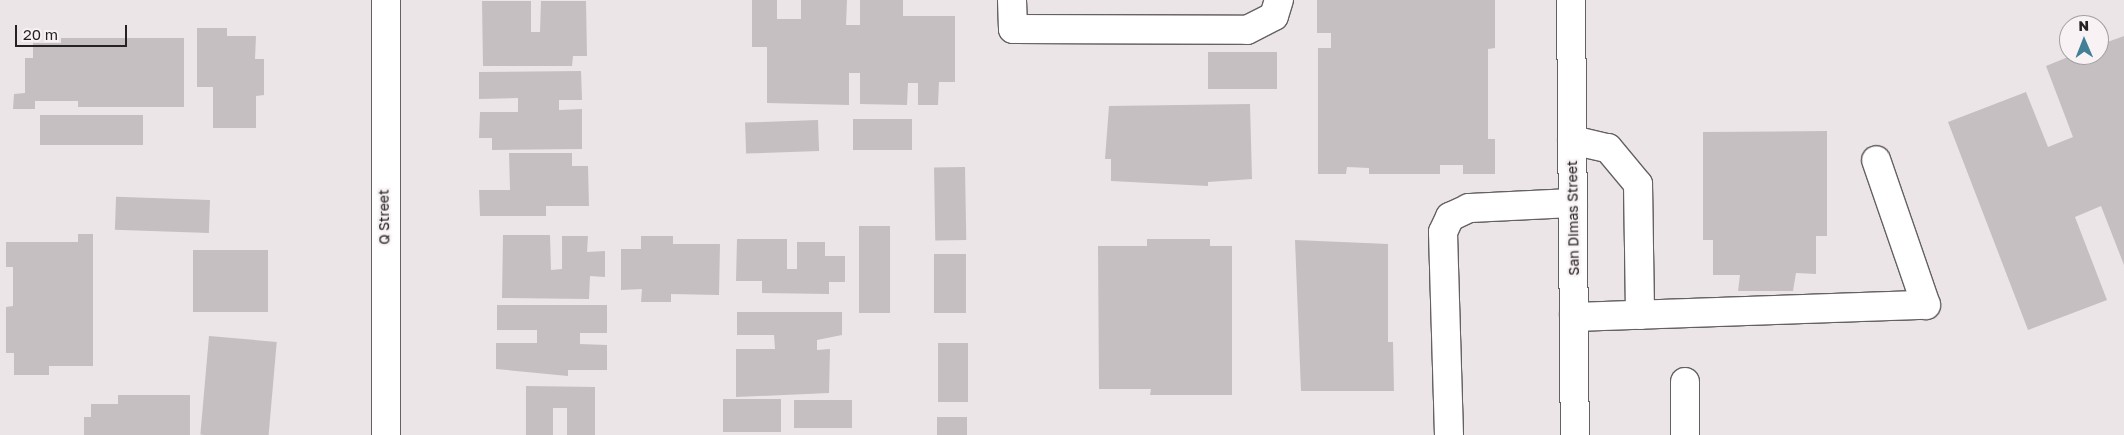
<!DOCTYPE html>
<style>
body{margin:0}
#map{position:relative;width:2124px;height:435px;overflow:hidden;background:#ebe5e8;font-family:"Golos Text",sans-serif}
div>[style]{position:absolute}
.building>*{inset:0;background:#c5bfc2;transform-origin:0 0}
.roads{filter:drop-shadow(1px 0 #656062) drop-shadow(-1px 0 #656062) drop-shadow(0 1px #656062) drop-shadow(0 -1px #656062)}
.minor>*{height:28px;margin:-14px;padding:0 14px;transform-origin:14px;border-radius:14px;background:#fff}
span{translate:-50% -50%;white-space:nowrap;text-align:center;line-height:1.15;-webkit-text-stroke:4.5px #f8f2f5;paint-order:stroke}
.street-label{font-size:14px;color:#242223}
.north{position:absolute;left:2059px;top:15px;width:50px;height:50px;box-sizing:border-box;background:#f8f2f5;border:1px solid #a39fa1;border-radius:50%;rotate:359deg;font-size:14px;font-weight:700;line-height:20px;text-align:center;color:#242223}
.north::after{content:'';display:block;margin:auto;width:18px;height:22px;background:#428096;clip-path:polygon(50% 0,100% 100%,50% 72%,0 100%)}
.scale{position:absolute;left:15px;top:25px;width:112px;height:22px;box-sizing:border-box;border:2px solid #242223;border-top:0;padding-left:6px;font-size:15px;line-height:18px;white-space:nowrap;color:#242223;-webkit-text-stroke:4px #f8f2f5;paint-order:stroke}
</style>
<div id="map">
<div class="building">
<div style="clip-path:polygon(752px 0,777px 0,777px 19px,801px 19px,801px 0,847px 0,846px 25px,860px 25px,860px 0,903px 0,903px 16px,955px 16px,955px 82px,939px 82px,938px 105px,918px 105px,918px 83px,908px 83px,907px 105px,860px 104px,860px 73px,849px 73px,849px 105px,767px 103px,767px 47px,752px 47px)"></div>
<div style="clip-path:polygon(1317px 0,1495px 0,1495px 48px,1488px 49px,1488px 139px,1495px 139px,1495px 174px,1463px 174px,1463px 165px,1440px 165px,1440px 174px,1369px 174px,1369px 168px,1347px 167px,1346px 174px,1318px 174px,1318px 48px,1331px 48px,1331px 33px,1317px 33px)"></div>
<div style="clip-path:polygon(482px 1px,531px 1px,531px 32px,540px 32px,541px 1px,586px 1px,587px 56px,573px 56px,572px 66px,483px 66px)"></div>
<div style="clip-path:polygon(197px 28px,227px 28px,227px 36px,256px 36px,255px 59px,264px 59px,264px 95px,256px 96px,256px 128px,213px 128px,213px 87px,197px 87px)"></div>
<div style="clip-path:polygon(2124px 36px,2124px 265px,2101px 206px,2075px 217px,2107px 300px,2028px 330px,1948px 122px,2026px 92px,2048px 147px,2073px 137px,2046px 66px,2073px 55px,2099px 55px,2099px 45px)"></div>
<div style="clip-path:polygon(61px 38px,184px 38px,184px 107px,78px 107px,78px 101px,35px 101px,35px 109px,13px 109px,14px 94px,25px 93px,25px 58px,33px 58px,33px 43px,61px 43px)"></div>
<div style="left:1277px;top:52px;width:37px;height:69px;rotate:90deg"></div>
<div style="clip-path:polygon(581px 71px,582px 100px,559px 100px,559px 110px,582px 109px,582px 149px,492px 150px,492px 138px,479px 138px,480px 112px,518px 112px,518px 98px,479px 99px,479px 72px)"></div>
<div style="clip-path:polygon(1250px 104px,1252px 179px,1208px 182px,1208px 186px,1111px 181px,1111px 159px,1105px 159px,1109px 106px)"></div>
<div style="left:40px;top:115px;width:103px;height:30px"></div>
<div style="left:853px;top:119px;width:59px;height:31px"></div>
<div style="left:818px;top:120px;width:31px;height:73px;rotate:88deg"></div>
<div style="clip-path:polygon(1827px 131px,1827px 236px,1816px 236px,1816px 274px,1796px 273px,1793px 291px,1738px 291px,1740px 275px,1713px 275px,1713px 240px,1703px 240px,1703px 132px)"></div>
<div style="clip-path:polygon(509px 153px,572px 153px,572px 166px,588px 166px,589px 206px,546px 206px,546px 216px,480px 216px,479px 190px,510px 190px)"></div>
<div style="left:965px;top:167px;width:73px;height:31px;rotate:89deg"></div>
<div style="left:210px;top:200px;width:33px;height:94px;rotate:92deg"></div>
<div style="left:859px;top:226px;width:31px;height:87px"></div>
<div style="clip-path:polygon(78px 234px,93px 234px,93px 366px,49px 366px,49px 375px,14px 375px,14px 353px,6px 353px,6px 307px,13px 306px,13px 267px,6px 267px,6px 242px,78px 242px)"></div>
<div style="clip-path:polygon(503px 235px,550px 235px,551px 270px,562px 269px,562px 236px,588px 236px,587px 252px,605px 251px,605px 277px,590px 276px,589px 299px,502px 298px)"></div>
<div style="clip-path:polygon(641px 236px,673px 236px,673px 244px,720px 244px,719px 295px,671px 294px,671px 302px,641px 302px,642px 289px,621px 290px,621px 249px,641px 249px)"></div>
<div style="clip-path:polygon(737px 239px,787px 239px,787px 269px,797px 269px,797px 242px,825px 242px,825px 256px,845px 256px,845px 282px,829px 282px,829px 294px,762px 293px,762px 281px,736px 281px)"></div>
<div style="clip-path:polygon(1147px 239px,1210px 239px,1210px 246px,1232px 246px,1232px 395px,1150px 395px,1151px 389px,1099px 389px,1098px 246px,1147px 246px)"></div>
<div style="clip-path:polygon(1295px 240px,1388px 244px,1388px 342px,1393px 342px,1394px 391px,1301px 391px)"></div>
<div style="left:193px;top:250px;width:75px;height:62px"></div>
<div style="left:934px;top:254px;width:32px;height:59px"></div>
<div style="clip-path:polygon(497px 305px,607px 305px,607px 333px,580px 333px,580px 344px,607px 345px,607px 370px,568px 370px,568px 376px,496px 369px,496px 343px,537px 343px,537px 330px,497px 330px)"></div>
<div style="clip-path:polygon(737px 312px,842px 312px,842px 335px,817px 340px,817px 350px,830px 349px,829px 393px,736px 397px,736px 349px,775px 349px,774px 335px,737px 335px)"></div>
<div style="left:209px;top:336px;width:68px;height:99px;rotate:5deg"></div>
<div style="left:938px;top:343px;width:30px;height:59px"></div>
<div style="clip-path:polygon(526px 386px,595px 387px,595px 435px,567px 435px,567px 408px,553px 408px,553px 435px,526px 435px)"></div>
<div style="clip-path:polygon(118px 395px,190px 395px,190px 435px,84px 435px,84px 417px,91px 417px,91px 404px,118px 404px)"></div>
<div style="left:781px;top:399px;width:33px;height:58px;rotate:90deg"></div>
<div style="left:794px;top:400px;width:58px;height:28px"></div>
<div style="left:937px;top:417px;width:30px;height:18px"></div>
</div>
<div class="roads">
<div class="minor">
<div style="left:386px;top:0;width:435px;rotate:90deg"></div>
<div style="left:1012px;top:0;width:29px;rotate:88deg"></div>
<div style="left:1013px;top:29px;width:234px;rotate:0.2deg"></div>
<div style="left:1247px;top:30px;width:30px;rotate:-27deg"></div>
<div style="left:1274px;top:16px;width:17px;rotate:-73deg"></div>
<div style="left:1571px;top:0;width:435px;rotate:89.5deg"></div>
<div style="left:1572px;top:140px;width:37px;rotate:13deg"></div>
<div style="left:1608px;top:148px;width:47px;rotate:50.2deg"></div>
<div style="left:1638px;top:184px;width:131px;rotate:89.1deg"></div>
<div style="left:1574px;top:317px;width:352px;rotate:-2deg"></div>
<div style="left:1926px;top:305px;width:153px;rotate:-109deg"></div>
<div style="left:1449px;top:435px;width:203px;rotate:-91.7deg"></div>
<div style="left:1443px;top:232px;width:17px;rotate:-65deg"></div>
<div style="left:1450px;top:217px;width:21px;rotate:-25deg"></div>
<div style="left:1469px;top:208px;width:104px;rotate:-2.8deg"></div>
<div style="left:1685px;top:435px;width:53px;rotate:-90deg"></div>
</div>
</div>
<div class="street-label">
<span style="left:384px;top:217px;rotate:-91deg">Q Street</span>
<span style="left:1573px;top:218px;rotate:-91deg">San Dimas Street</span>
</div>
<div class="north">N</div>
<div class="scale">20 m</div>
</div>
